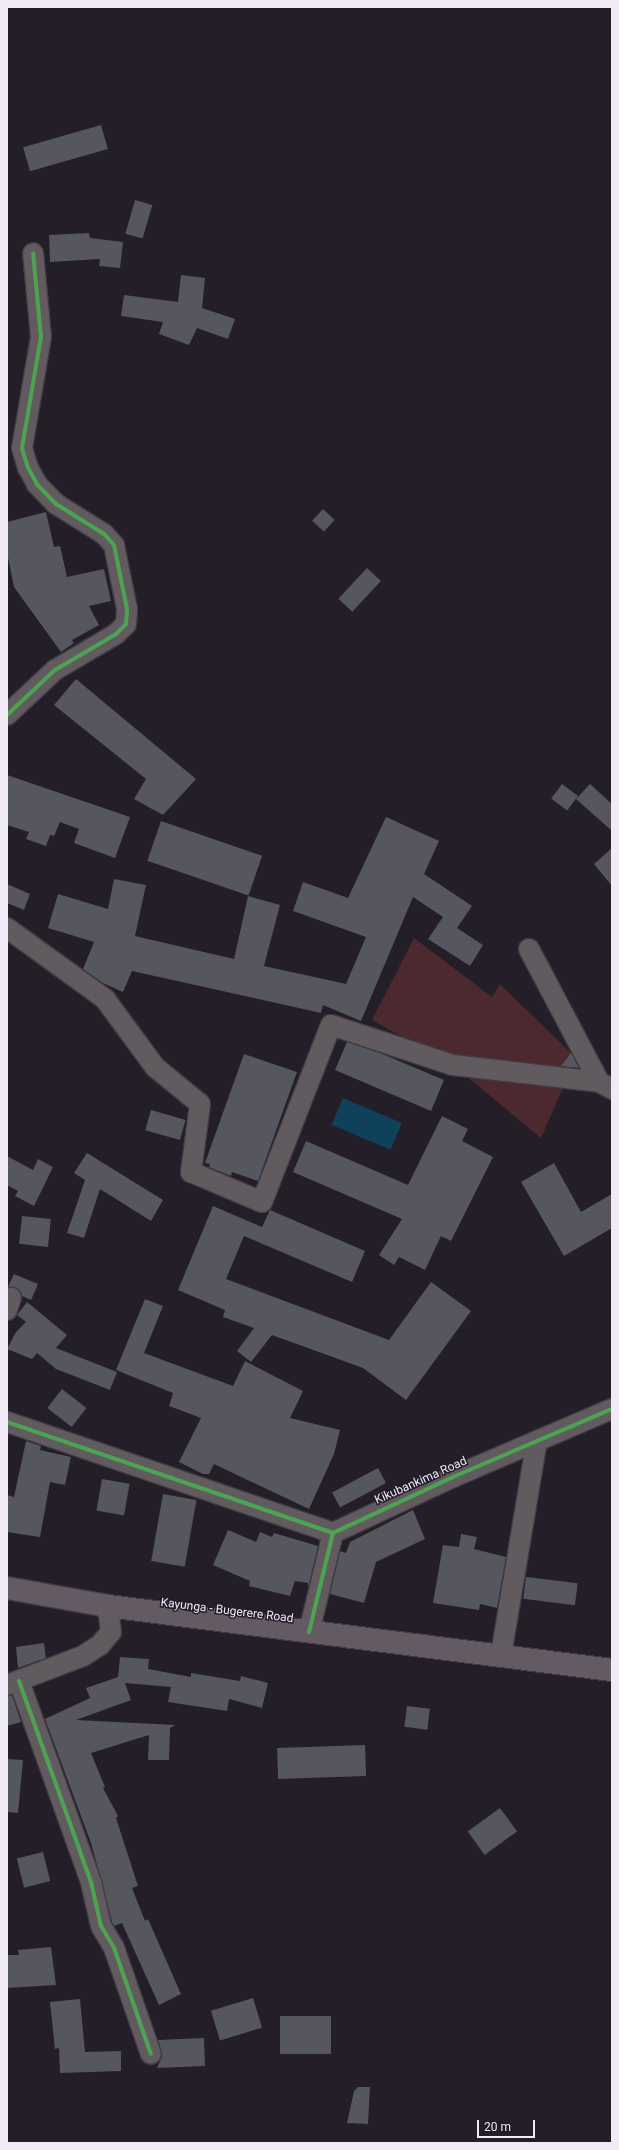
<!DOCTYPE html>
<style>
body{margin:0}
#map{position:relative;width:619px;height:2150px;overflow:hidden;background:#231e28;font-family:Roboto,sans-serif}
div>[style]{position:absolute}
.green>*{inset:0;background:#4c292f}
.water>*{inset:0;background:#10415b;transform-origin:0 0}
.building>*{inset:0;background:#56565e;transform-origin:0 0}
.roads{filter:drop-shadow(1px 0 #403b44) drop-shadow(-1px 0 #403b44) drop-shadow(0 1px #403b44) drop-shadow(0 -1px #403b44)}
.minor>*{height:20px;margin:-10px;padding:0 10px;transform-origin:10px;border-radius:10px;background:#615a5f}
.major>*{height:22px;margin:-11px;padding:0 11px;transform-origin:11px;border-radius:11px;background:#635a64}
.cycleway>*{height:4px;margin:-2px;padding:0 2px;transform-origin:2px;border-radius:2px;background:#4ca352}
span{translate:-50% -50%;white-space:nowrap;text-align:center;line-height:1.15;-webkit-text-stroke:3px #221b2b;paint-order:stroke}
.street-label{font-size:12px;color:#efeaf6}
.frame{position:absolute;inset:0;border:8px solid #efeaf6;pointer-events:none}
.scale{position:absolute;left:477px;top:2120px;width:58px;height:18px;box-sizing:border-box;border:2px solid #efeaf6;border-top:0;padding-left:5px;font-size:12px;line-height:14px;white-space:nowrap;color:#efeaf6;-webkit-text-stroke:3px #221b2b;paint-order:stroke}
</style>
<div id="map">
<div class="green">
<div style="clip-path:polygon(414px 938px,492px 997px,500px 984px,576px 1058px,541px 1138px,453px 1065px,372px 1020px)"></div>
</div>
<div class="water">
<div style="left:343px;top:1098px;width:64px;height:29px;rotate:23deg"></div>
</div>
<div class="building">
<div style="left:101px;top:125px;width:25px;height:81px;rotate:74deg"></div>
<div style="left:135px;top:200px;width:18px;height:35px;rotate:16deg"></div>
<div style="clip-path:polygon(89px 233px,90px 238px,123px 242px,120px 268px,99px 266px,100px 259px,50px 262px,49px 235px)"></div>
<div style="clip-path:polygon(181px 275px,205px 278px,202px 308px,235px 319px,228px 339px,197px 328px,189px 345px,159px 334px,163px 322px,121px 316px,124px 295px,178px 302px)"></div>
<div style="left:323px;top:509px;width:16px;height:16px;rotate:43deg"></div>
<div style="clip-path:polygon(46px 512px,54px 547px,60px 546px,67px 577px,104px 569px,111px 601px,89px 606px,99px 625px,72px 640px,74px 643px,61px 652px,14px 587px,7px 553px,7px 522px)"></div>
<div style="left:367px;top:568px;width:19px;height:42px;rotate:43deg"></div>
<div style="clip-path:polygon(76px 679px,196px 779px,163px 815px,134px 799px,146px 779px,54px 705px)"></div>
<div style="clip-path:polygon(7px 775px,130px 817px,115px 858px,74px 843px,79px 829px,60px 822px,54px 836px,50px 835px,46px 846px,26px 839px,29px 832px,7px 825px)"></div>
<div style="left:562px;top:784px;width:20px;height:18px;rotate:37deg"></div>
<div style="clip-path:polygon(590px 784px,612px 804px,612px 831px,576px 799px)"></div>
<div style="clip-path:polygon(386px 817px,439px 841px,424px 874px,472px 906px,457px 928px,483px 945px,470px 966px,428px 939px,443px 917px,413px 897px,361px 1021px,323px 1005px,321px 1013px,132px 971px,123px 992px,103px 983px,83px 969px,94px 942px,48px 928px,58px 894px,108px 909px,114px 879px,146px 885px,135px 936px,234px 959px,248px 896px,280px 905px,264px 966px,346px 984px,366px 937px,293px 911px,303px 882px,348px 898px)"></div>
<div style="left:161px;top:821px;width:107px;height:42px;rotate:19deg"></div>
<div style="clip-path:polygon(612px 848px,612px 886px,594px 864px)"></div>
<div style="clip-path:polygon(7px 884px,30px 894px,24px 910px,7px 903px)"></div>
<div style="clip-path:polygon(347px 1042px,380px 1053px,444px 1080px,431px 1111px,335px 1070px)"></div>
<div style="clip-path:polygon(571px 1053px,579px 1068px,561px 1066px)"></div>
<div style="clip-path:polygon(244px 1054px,297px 1072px,258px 1181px,232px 1172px,231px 1176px,209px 1167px,210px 1164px,205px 1163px)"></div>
<div style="left:151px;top:1110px;width:36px;height:21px;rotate:16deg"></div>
<div style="clip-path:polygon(442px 1116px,468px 1129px,462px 1141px,493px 1157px,451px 1241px,441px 1236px,425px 1270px,399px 1257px,394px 1265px,379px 1255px,402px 1219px,293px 1172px,306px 1141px,408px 1185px)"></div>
<div style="clip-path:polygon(87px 1153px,163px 1200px,151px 1221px,100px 1189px,84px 1238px,67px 1233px,85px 1180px,74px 1173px)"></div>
<div style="clip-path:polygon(7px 1156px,33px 1170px,38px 1159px,53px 1167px,34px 1206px,15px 1196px,18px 1191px,7px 1185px)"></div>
<div style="clip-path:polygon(554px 1163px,581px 1212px,612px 1194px,612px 1228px,564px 1256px,521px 1182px)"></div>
<div style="clip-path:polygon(213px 1206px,262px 1227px,270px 1210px,365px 1251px,352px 1282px,244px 1236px,226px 1279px,389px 1340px,431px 1282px,471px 1311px,406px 1400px,363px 1368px,272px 1335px,251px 1362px,237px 1351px,254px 1328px,223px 1317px,225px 1310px,178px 1290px)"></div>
<div style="left:22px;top:1216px;width:29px;height:28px;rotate:6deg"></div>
<div style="clip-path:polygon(14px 1274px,38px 1284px,31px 1300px,22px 1296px,15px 1287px,8px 1287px)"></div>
<div style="clip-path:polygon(145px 1299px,163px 1306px,144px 1353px,233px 1386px,245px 1361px,303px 1391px,290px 1418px,340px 1430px,334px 1454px,309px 1509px,214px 1464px,209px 1474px,203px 1474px,179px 1462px,201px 1418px,169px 1406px,173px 1393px,116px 1370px)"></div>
<div style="clip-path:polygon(27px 1302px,67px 1335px,56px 1348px,117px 1372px,110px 1390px,56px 1369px,37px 1353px,32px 1359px,7px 1349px,16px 1332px,26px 1322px,17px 1315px)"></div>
<div style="left:62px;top:1389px;width:31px;height:24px;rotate:38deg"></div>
<div style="clip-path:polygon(26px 1441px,41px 1446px,40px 1450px,71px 1457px,65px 1485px,50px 1482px,40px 1537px,7px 1532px,7px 1495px,14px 1497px)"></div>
<div style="left:378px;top:1468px;width:17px;height:52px;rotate:62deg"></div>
<div style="left:102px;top:1479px;width:28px;height:32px;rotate:10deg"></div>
<div style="left:163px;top:1494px;width:34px;height:68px;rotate:10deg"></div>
<div style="clip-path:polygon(413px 1510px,425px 1539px,376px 1562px,364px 1603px,330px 1594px,340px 1551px,346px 1553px,350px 1542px)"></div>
<div style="clip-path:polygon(228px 1530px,256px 1542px,260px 1532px,272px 1537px,274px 1533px,318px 1546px,308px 1588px,308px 1583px,295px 1581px,290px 1596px,249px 1586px,250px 1581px,213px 1565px)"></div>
<div style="clip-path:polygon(461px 1534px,477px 1537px,474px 1549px,506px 1557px,497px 1608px,480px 1604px,479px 1610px,433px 1603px,443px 1545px,459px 1547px)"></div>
<div style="left:526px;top:1577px;width:52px;height:22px;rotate:7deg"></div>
<div style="clip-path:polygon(44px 1643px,46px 1658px,18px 1668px,16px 1647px)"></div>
<div style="clip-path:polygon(120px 1657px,149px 1659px,148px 1669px,191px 1677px,191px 1673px,240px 1681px,241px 1676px,268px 1683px,262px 1708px,229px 1699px,227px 1711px,168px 1702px,171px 1687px,125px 1683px,131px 1700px,76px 1720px,175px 1725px,170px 1728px,169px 1760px,148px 1760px,149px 1735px,91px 1753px,105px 1787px,103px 1788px,118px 1816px,116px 1818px,138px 1886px,132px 1888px,145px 1921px,148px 1919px,181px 1994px,159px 2005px,122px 1923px,114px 1926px,112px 1922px,91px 1843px,45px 1719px,90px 1698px,86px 1688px,118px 1677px)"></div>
<div style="clip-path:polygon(12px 1695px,21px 1722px,7px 1726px,7px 1696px)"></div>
<div style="left:407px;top:1706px;width:23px;height:21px;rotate:7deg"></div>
<div style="left:365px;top:1745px;width:31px;height:88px;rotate:88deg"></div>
<div style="clip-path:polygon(7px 1759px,23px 1760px,18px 1813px,7px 1812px)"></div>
<div style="left:500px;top:1808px;width:29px;height:40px;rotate:54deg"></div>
<div style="left:43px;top:1852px;width:30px;height:27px;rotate:76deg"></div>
<div style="clip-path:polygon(51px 1947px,56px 1985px,7px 1988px,7px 1955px,19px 1955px,18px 1950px)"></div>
<div style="left:253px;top:1998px;width:31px;height:44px;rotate:73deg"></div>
<div style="clip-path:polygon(80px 1999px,85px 2052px,121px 2051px,121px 2071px,60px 2073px,59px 2048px,55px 2049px,50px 2002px)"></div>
<div style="left:331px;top:2016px;width:38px;height:51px;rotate:90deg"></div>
<div style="clip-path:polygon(204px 2038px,205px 2066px,157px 2068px,162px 2056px,158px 2040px)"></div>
<div style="clip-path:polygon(358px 2087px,370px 2087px,368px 2124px,347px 2123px,354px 2091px)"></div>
</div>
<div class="roads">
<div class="minor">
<div style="left:7px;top:715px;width:66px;rotate:-43.2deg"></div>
<div style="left:55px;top:670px;width:71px;rotate:-30.5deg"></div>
<div style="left:116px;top:634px;width:14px;rotate:-45deg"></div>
<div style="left:126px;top:624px;width:15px;rotate:-86deg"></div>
<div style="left:127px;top:609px;width:65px;rotate:-101.5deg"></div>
<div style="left:114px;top:545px;width:15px;rotate:-132deg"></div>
<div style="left:104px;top:534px;width:57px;rotate:-148deg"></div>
<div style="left:56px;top:504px;width:28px;rotate:-134deg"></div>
<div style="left:37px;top:484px;width:18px;rotate:-119deg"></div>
<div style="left:28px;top:468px;width:21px;rotate:-107deg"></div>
<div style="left:22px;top:448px;width:113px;rotate:-80.3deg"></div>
<div style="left:41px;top:337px;width:84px;rotate:-95.4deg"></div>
<div style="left:7px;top:928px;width:121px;rotate:35.9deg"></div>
<div style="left:105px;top:999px;width:84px;rotate:53.7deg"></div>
<div style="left:155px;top:1067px;width:58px;rotate:39.4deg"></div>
<div style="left:200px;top:1104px;width:69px;rotate:97.5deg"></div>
<div style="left:191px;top:1172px;width:77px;rotate:22.9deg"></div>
<div style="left:262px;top:1202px;width:190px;rotate:-68.7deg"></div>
<div style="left:331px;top:1025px;width:128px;rotate:18.2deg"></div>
<div style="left:453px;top:1065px;width:147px;rotate:6.6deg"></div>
<div style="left:599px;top:1082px;width:15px;rotate:28deg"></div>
<div style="left:529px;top:949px;width:150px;rotate:62.2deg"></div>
<div style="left:7px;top:1310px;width:13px;rotate:-72deg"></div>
<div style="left:7px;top:1422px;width:344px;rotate:18.8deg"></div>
<div style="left:309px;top:1632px;width:102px;rotate:-76.4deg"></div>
<div style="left:333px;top:1533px;width:132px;rotate:-25deg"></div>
<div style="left:453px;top:1477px;width:173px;rotate:-23.2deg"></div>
<div style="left:501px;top:1655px;width:217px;rotate:-80.5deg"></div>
<div style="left:19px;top:1681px;width:214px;rotate:70.3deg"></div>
<div style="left:91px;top:1882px;width:45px;rotate:77.2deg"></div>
<div style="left:101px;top:1926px;width:26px;rotate:59deg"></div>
<div style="left:114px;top:1948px;width:112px;rotate:70.8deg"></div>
<div style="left:7px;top:1685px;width:81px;rotate:-20.9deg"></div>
<div style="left:83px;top:1656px;width:20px;rotate:-33deg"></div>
<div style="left:100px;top:1645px;width:17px;rotate:-50deg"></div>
<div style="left:111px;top:1632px;width:26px;rotate:-97deg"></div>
</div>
<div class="major">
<div style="left:7px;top:1588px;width:103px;rotate:10.1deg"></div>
<div style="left:108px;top:1606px;width:508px;rotate:7.24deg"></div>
</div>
</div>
<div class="cycleway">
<div style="left:7px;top:715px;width:66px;rotate:-43.2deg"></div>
<div style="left:55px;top:670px;width:71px;rotate:-30.5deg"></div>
<div style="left:116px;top:634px;width:14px;rotate:-45deg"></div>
<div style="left:126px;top:624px;width:15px;rotate:-86deg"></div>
<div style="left:127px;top:609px;width:65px;rotate:-101.5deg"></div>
<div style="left:114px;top:545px;width:15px;rotate:-132deg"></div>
<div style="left:104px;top:534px;width:57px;rotate:-148deg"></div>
<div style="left:56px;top:504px;width:28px;rotate:-134deg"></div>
<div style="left:37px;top:484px;width:18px;rotate:-119deg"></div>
<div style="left:28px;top:468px;width:21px;rotate:-107deg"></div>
<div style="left:22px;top:448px;width:113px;rotate:-80.3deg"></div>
<div style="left:41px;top:337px;width:84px;rotate:-95.4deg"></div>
<div style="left:7px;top:1422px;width:344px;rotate:18.8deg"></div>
<div style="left:309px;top:1632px;width:102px;rotate:-76.4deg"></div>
<div style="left:333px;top:1533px;width:132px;rotate:-25deg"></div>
<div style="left:453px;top:1477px;width:173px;rotate:-23.2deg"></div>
<div style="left:19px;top:1681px;width:214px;rotate:70.3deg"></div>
<div style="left:91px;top:1882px;width:45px;rotate:77.2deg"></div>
<div style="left:101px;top:1926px;width:26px;rotate:59deg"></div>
<div style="left:114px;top:1948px;width:112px;rotate:70.8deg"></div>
</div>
<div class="street-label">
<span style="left:421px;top:1481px;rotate:-24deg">Kikubankima Road</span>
<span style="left:227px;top:1611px;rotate:7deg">Kayunga - Bugerere Road</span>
</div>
<div class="frame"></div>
<div class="scale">20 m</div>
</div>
